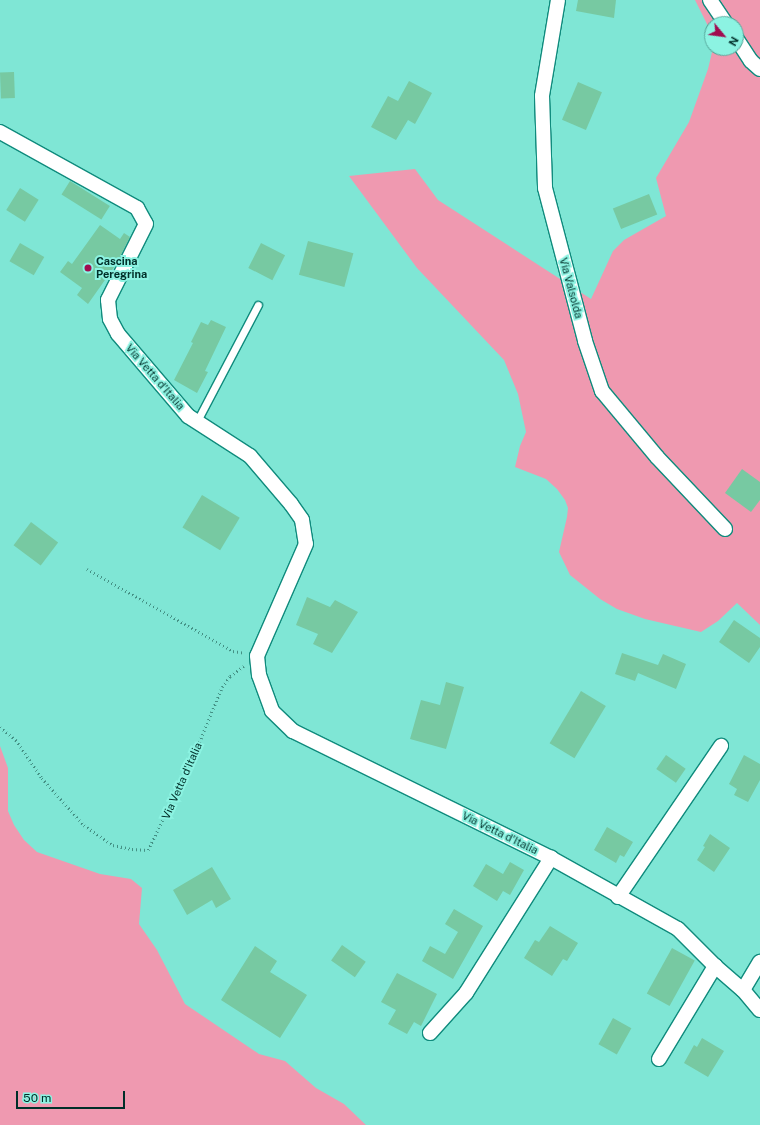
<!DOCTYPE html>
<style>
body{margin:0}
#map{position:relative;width:760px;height:1125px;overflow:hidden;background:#7fe6d5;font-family:"Public Sans",sans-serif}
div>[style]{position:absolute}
.green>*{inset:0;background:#ef99b0}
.building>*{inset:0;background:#77c9a2;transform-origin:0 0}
.path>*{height:2.5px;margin-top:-1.25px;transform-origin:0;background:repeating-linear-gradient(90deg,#449185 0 1px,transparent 0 4px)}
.roads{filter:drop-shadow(1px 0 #108b7d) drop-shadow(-1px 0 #108b7d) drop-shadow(0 1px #108b7d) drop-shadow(0 -1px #108b7d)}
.lane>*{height:7px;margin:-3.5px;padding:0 3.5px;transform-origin:3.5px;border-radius:3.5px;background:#fff}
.street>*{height:14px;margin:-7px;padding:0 7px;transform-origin:7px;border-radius:7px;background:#fff}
.dots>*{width:11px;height:11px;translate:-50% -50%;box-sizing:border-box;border:2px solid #8cf3e2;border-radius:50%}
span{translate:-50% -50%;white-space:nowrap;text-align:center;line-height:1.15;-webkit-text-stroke:4px #8cf3e2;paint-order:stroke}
.poi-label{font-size:11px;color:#002f29;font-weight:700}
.left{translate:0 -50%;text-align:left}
.street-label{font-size:11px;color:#002f29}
.north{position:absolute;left:704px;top:16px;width:40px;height:40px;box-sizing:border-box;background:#8cf3e2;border:1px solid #54a598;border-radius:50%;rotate:119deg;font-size:11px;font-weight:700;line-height:16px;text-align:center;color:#002f29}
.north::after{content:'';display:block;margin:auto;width:14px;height:18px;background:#a10c50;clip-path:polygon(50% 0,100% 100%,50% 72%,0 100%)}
.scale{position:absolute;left:16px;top:1091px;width:109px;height:18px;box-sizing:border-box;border:2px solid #002f29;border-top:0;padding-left:5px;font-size:12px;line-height:14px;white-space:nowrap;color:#002f29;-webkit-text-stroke:3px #8cf3e2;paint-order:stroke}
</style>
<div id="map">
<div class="green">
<div style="clip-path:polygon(695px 0,760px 0,760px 625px,737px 603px,718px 621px,701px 632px,645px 619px,617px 609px,600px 599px,570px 575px,559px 552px,567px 517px,568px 508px,565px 500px,557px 489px,546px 479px,515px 467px,520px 446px,526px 432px,518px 394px,504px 360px,417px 268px,349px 176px,415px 169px,438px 200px,591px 299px,613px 251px,624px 240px,666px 216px,656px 178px,689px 122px,708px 69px,713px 48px,736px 48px,736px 24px,712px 24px,712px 34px)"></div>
<div style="clip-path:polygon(0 746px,8px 768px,8px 811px,14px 825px,24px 840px,37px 852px,100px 874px,131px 879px,142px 888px,139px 924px,157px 950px,185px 1004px,259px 1054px,285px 1061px,316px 1088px,344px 1104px,366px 1125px,0 1125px)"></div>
</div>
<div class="building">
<div style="clip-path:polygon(578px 0,616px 0,614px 18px,576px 11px)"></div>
<div style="left:14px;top:72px;width:26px;height:14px;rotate:88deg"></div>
<div style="clip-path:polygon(409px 81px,432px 93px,415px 124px,408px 120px,396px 140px,371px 127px,388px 96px,398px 101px)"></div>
<div style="left:578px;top:82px;width:26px;height:41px;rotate:23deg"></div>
<div style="left:70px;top:181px;width:47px;height:16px;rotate:32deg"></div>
<div style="left:20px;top:188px;width:22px;height:26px;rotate:32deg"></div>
<div style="left:649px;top:194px;width:22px;height:39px;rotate:68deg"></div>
<div style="clip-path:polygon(100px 225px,120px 239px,124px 233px,130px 237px,117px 263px,88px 304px,77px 295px,82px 288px,60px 272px,68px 261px,72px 264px)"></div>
<div style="left:308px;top:241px;width:47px;height:35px;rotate:15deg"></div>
<div style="left:20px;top:243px;width:28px;height:21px;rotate:30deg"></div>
<div style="left:261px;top:243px;width:27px;height:28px;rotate:27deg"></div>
<div style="clip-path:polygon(211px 320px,226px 327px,205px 371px,208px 372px,197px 393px,174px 380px,193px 343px,191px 342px,201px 322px,208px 325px)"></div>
<div style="clip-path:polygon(742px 469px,760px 482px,760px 500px,751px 512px,725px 493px)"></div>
<div style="left:202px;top:495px;width:44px;height:38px;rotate:31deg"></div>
<div style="left:31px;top:522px;width:34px;height:29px;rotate:37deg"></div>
<div style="clip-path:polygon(307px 597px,330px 607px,335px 600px,358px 612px,332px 653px,313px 644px,318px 634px,296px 625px)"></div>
<div style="clip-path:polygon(734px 620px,760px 638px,760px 647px,749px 663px,719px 642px)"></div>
<div style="clip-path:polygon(622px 653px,658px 665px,663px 654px,686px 664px,676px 689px,638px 673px,635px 681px,615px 674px)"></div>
<div style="clip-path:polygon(446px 682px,464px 687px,446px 749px,410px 739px,421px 700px,440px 705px)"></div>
<div style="left:581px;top:691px;width:29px;height:61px;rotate:31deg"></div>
<div style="left:666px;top:755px;width:24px;height:17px;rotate:35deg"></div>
<div style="clip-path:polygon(744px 755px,760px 764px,760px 780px,748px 802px,734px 795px,737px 789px,729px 784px)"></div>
<div style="clip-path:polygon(607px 827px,633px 842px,624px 857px,620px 855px,616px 863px,594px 850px)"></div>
<div style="clip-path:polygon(710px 834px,730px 848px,714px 872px,697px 860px,705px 847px,703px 846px)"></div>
<div style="clip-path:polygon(510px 862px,524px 870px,510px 895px,503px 891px,497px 901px,473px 886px,486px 864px,503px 874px)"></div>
<div style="clip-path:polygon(212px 867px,231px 899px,216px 908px,212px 900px,187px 915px,173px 890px)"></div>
<div style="clip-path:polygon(454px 909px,483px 926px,453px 979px,422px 961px,430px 946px,445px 954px,458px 932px,445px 924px)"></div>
<div style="clip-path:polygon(550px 926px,578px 943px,567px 961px,563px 959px,552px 976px,524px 958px,535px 940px,539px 942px)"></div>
<div style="left:342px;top:945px;width:29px;height:19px;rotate:35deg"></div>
<div style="clip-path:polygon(255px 946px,277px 961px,270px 972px,307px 995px,280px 1038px,221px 1000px)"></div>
<div style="left:672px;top:948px;width:26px;height:52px;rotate:29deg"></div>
<div style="clip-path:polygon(397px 973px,437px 994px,421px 1026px,414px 1022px,407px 1034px,388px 1024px,396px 1010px,381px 1002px)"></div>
<div style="left:613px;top:1018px;width:21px;height:30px;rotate:29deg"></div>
<div style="clip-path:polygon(702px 1038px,724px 1051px,708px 1077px,684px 1063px,694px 1045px,697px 1047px)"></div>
</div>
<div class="path">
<div style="left:87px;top:569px;width:167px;rotate:29.3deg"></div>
<div style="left:233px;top:651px;width:12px;rotate:9deg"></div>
<div style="left:0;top:727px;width:21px;rotate:39deg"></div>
<div style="left:16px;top:740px;width:46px;rotate:55.6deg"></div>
<div style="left:42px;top:778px;width:63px;rotate:48.2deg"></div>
<div style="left:84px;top:825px;width:35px;rotate:35deg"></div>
<div style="left:113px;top:845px;width:19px;rotate:12deg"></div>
<div style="left:132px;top:849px;width:16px;rotate:4deg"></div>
<div style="left:148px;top:850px;width:103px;rotate:-64.2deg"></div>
<div style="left:193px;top:757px;width:76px;rotate:-67.5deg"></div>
<div style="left:222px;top:687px;width:14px;rotate:-54deg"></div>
<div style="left:230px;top:676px;width:17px;rotate:-36deg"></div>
</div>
<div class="roads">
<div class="lane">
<div style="left:197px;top:421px;width:131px;rotate:-62.3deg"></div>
</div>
<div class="street">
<div style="left:558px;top:0;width:97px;rotate:99.5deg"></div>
<div style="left:542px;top:96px;width:92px;rotate:88.1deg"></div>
<div style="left:545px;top:188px;width:158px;rotate:75.3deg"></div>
<div style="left:585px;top:341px;width:53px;rotate:71.2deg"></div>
<div style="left:602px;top:391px;width:86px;rotate:50.2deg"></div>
<div style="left:657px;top:457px;width:99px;rotate:46.6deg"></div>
<div style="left:710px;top:0;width:29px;rotate:56deg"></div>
<div style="left:736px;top:38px;width:27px;rotate:57deg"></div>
<div style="left:751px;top:61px;width:12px;rotate:42deg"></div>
<div style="left:0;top:132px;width:157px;rotate:29deg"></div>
<div style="left:137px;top:208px;width:18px;rotate:61deg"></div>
<div style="left:146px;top:224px;width:85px;rotate:116.6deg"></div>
<div style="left:108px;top:300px;width:19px;rotate:84deg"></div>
<div style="left:110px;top:319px;width:17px;rotate:62deg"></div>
<div style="left:118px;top:334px;width:108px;rotate:49.5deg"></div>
<div style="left:188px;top:416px;width:74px;rotate:32.8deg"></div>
<div style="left:250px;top:456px;width:63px;rotate:49.5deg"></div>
<div style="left:291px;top:504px;width:19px;rotate:55deg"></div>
<div style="left:302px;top:520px;width:24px;rotate:81deg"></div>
<div style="left:306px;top:544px;width:122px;rotate:113.6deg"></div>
<div style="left:257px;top:656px;width:19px;rotate:84deg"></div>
<div style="left:259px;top:675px;width:38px;rotate:70deg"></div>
<div style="left:272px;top:711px;width:29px;rotate:44deg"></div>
<div style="left:293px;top:731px;width:288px;rotate:26.2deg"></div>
<div style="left:551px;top:858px;width:145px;rotate:29.2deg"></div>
<div style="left:678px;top:929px;width:52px;rotate:45deg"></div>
<div style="left:715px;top:966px;width:37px;rotate:41deg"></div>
<div style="left:743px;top:990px;width:26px;rotate:50deg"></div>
<div style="left:618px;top:897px;width:183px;rotate:-55.7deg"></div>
<div style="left:743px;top:990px;width:33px;rotate:-59deg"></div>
<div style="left:430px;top:1033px;width:54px;rotate:-48deg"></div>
<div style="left:466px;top:993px;width:160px;rotate:-57.8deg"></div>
<div style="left:659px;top:1059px;width:109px;rotate:-58.9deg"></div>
</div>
</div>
<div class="dots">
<div style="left:88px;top:268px;background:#a10c50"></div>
</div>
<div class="poi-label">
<span class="left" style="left:96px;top:268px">Cascina<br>Peregrina</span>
</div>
<div class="street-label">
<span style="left:571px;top:288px;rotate:75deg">Via Valsolda</span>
<span style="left:155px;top:377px;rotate:49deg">Via Vetta d'Italia</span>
<span style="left:182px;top:781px;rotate:-66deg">Via Vetta d'Italia</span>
<span style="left:500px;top:833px;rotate:26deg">Via Vetta d'Italia</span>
</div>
<div class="north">N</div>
<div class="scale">50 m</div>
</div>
